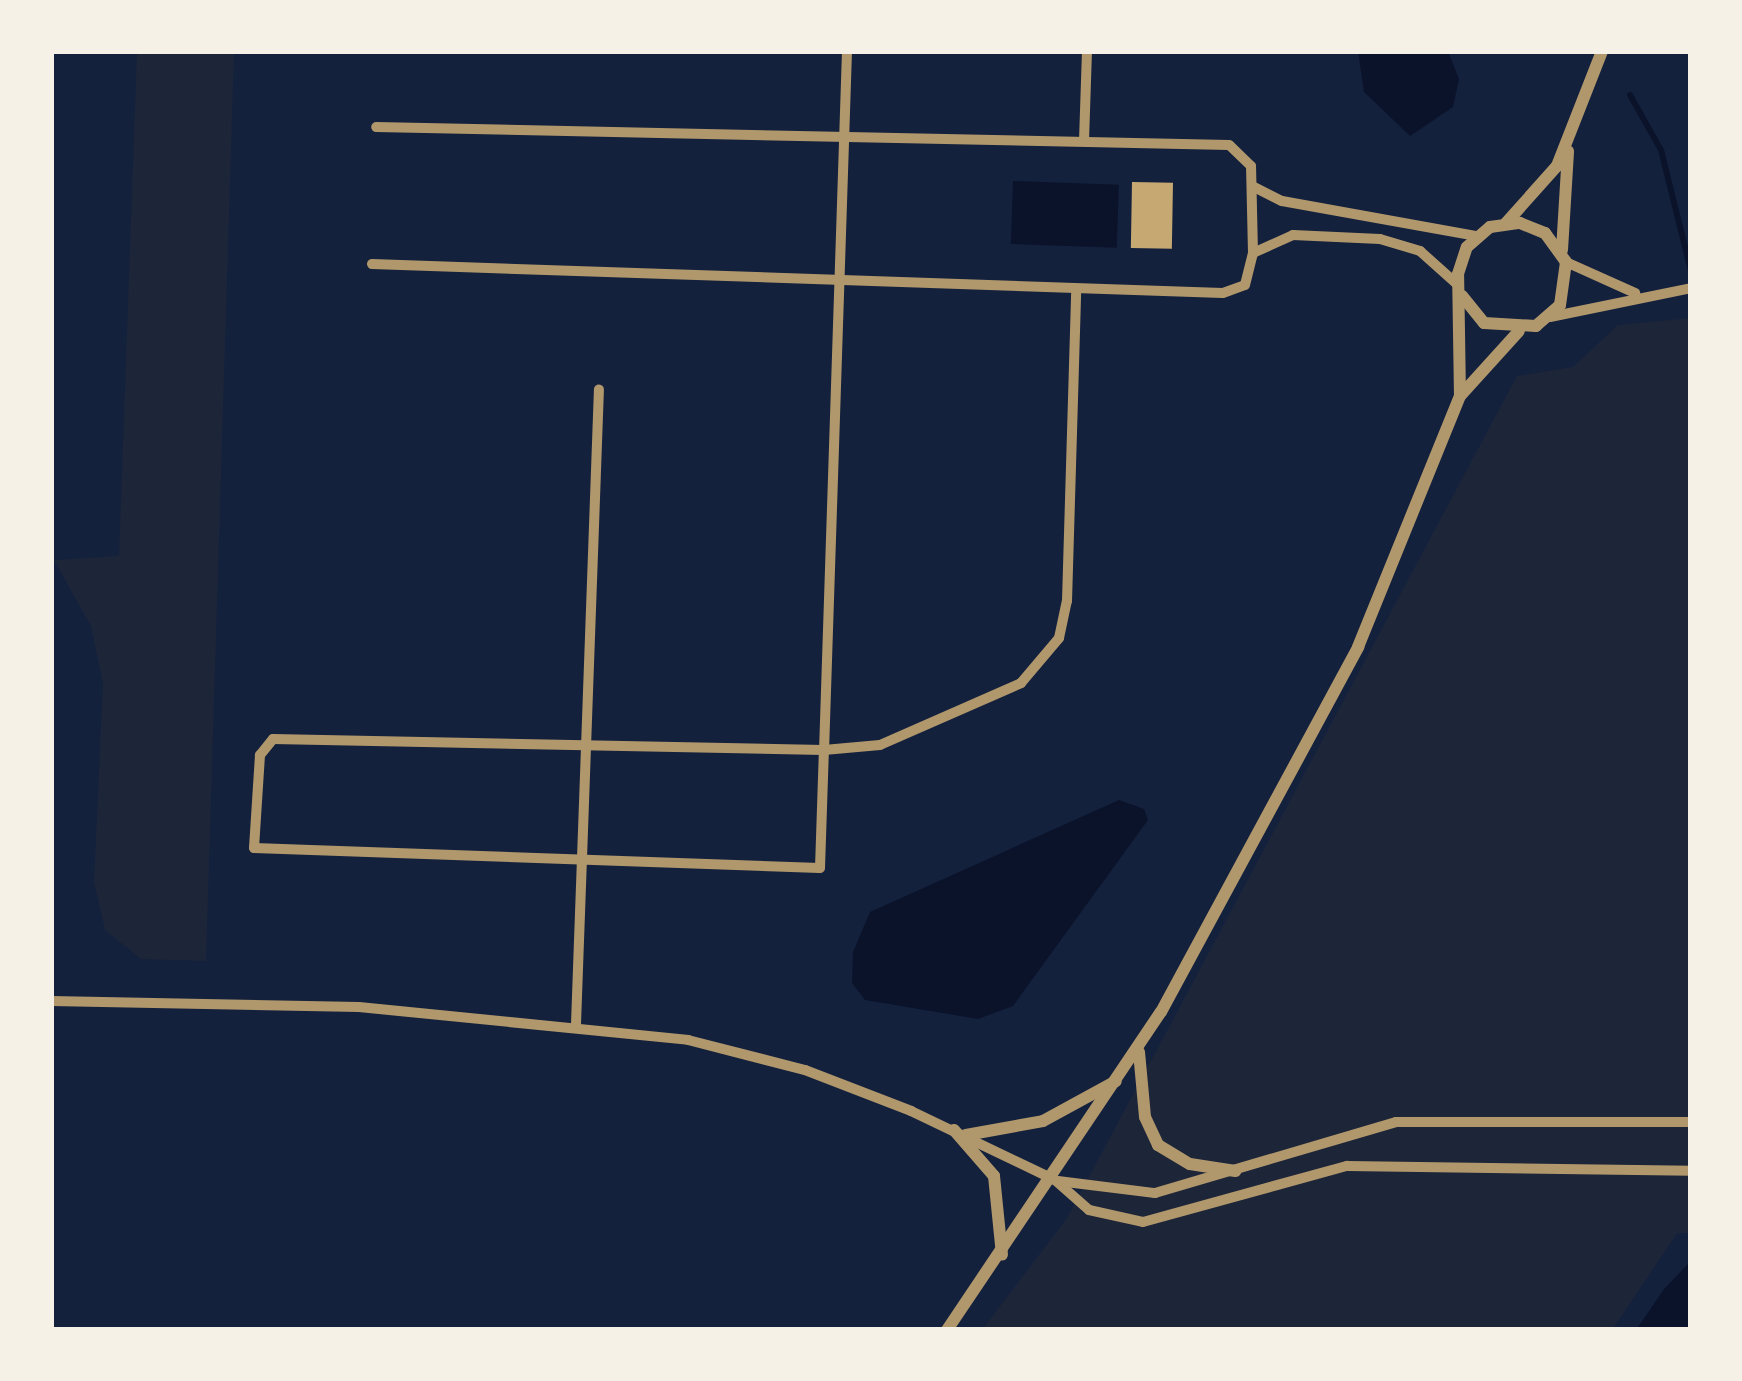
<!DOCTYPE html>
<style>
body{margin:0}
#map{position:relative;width:1742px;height:1381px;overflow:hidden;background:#14213d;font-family:Signika,sans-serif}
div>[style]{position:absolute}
.green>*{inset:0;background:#1d2539}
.water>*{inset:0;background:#0b132b;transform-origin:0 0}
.stream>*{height:6px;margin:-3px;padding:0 3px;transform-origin:3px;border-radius:3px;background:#0b132b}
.building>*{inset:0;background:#c6a872;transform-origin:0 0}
.minor>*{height:10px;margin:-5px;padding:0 5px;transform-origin:5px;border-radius:5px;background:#b1986c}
.tertiary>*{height:12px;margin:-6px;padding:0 6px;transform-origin:6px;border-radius:6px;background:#b1986c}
span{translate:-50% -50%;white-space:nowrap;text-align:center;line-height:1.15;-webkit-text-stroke:12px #f6f1e7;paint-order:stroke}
.frame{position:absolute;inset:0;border:54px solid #f6f1e7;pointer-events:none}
</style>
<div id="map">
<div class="green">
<div style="clip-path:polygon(137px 51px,234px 51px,206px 961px,141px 959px,105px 930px,94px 882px,103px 684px,91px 626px,54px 560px,119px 556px)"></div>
<div style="clip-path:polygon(1691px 318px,1691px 1233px,1677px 1233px,1612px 1330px,982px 1330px,1067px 1218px,1517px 376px,1573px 367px,1618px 325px)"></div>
</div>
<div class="water">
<div style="clip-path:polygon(1358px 51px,1448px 51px,1459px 79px,1453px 107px,1410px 136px,1364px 92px)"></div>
<div style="left:1013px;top:181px;width:106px;height:63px;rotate:2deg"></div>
<div style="clip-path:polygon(1119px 800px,1144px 809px,1148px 820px,1013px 1006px,978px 1019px,865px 1000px,852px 983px,853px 952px,870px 912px)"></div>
<div style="clip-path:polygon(1691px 1261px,1691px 1330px,1636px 1330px,1664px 1289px)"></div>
</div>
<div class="stream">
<div style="left:1630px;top:95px;width:63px;rotate:60.6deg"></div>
<div style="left:1661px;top:150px;width:125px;rotate:76.1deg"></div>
</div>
<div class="building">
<div style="left:1132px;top:182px;width:41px;height:66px;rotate:1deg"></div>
</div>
<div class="minor">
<div style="left:847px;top:51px;width:699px;rotate:91.88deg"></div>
<div style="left:824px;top:750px;width:551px;rotate:-178.86deg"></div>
<div style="left:273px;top:739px;width:21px;rotate:129deg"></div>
<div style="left:260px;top:755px;width:93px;rotate:93.7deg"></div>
<div style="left:254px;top:848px;width:566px;rotate:2.02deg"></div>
<div style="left:820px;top:868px;width:118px;rotate:-88.1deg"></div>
<div style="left:824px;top:750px;width:56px;rotate:-5.1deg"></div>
<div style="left:880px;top:745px;width:154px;rotate:-23.7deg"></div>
<div style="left:1021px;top:683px;width:59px;rotate:-49.8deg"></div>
<div style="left:1059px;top:638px;width:38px;rotate:-78deg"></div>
<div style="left:1067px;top:601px;width:311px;rotate:-88.3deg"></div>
<div style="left:1084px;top:141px;width:90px;rotate:-88.1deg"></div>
<div style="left:1254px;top:187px;width:31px;rotate:27deg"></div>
<div style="left:1282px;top:201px;width:198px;rotate:10.2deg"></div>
<div style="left:1253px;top:253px;width:44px;rotate:-24.2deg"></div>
<div style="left:1293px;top:235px;width:87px;rotate:2.6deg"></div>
<div style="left:1380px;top:239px;width:42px;rotate:16.7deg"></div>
<div style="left:1420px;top:251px;width:51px;rotate:41.8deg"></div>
<div style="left:1566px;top:262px;width:76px;rotate:24.2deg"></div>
<div style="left:372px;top:264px;width:851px;rotate:1.95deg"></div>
<div style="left:1223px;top:293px;width:23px;rotate:-20deg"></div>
<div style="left:1245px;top:285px;width:33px;rotate:-76deg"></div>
<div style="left:1253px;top:253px;width:87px;rotate:-91.3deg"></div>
<div style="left:1251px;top:166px;width:30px;rotate:-136deg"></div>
<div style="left:1229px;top:145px;width:853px;rotate:-178.79deg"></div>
<div style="left:1550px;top:317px;width:144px;rotate:-11.6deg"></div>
<div style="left:51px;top:1001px;width:308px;rotate:1.1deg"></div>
<div style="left:359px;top:1007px;width:331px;rotate:5.7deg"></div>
<div style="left:688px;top:1040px;width:121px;rotate:14.4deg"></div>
<div style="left:805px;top:1070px;width:114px;rotate:21.1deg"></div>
<div style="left:911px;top:1111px;width:160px;rotate:25.6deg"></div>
<div style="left:1055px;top:1180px;width:45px;rotate:41.4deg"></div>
<div style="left:1089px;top:1210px;width:55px;rotate:12.5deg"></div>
<div style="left:1143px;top:1222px;width:212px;rotate:-15.4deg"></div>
<div style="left:1347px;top:1166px;width:344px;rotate:0.8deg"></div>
<div style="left:576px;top:1024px;width:635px;rotate:-87.93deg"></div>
<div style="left:1058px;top:1181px;width:98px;rotate:7.1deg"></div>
<div style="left:1155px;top:1193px;width:251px;rotate:-16.4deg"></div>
<div style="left:1396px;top:1122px;width:295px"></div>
</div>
<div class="tertiary">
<div style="left:1506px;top:223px;width:76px;rotate:-48.2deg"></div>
<div style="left:1557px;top:166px;width:123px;rotate:-68.6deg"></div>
<div style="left:1562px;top:250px;width:99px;rotate:-86.5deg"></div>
<div style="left:1461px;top:395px;width:86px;rotate:-47.8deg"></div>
<div style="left:1139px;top:1052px;width:65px;rotate:84.7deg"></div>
<div style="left:1145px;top:1117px;width:31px;rotate:65deg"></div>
<div style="left:1158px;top:1145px;width:37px;rotate:31deg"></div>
<div style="left:1190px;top:1164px;width:46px;rotate:8.8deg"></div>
<div style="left:954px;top:1130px;width:61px;rotate:49deg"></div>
<div style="left:994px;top:1176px;width:79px;rotate:84.2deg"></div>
<div style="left:966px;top:1135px;width:78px;rotate:-10.3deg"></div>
<div style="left:1043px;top:1121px;width:83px;rotate:-28.7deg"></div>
<div style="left:947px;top:1330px;width:383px;rotate:-56.1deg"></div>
<div style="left:1161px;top:1012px;width:415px;rotate:-61.6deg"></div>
<div style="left:1358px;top:647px;width:271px;rotate:-67.9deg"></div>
<div style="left:1460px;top:396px;width:122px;rotate:-90.9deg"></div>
<div style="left:1458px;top:274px;width:28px;rotate:-72deg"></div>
<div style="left:1467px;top:247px;width:30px;rotate:-41deg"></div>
<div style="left:1490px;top:227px;width:30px;rotate:-8deg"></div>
<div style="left:1520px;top:223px;width:27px;rotate:22deg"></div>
<div style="left:1545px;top:233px;width:36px;rotate:54deg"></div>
<div style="left:1566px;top:262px;width:43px;rotate:97.9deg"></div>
<div style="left:1560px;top:305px;width:32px;rotate:139deg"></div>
<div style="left:1536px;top:326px;width:52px;rotate:-176.7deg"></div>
<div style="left:1484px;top:323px;width:35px;rotate:-129deg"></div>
</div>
<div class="frame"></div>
</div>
